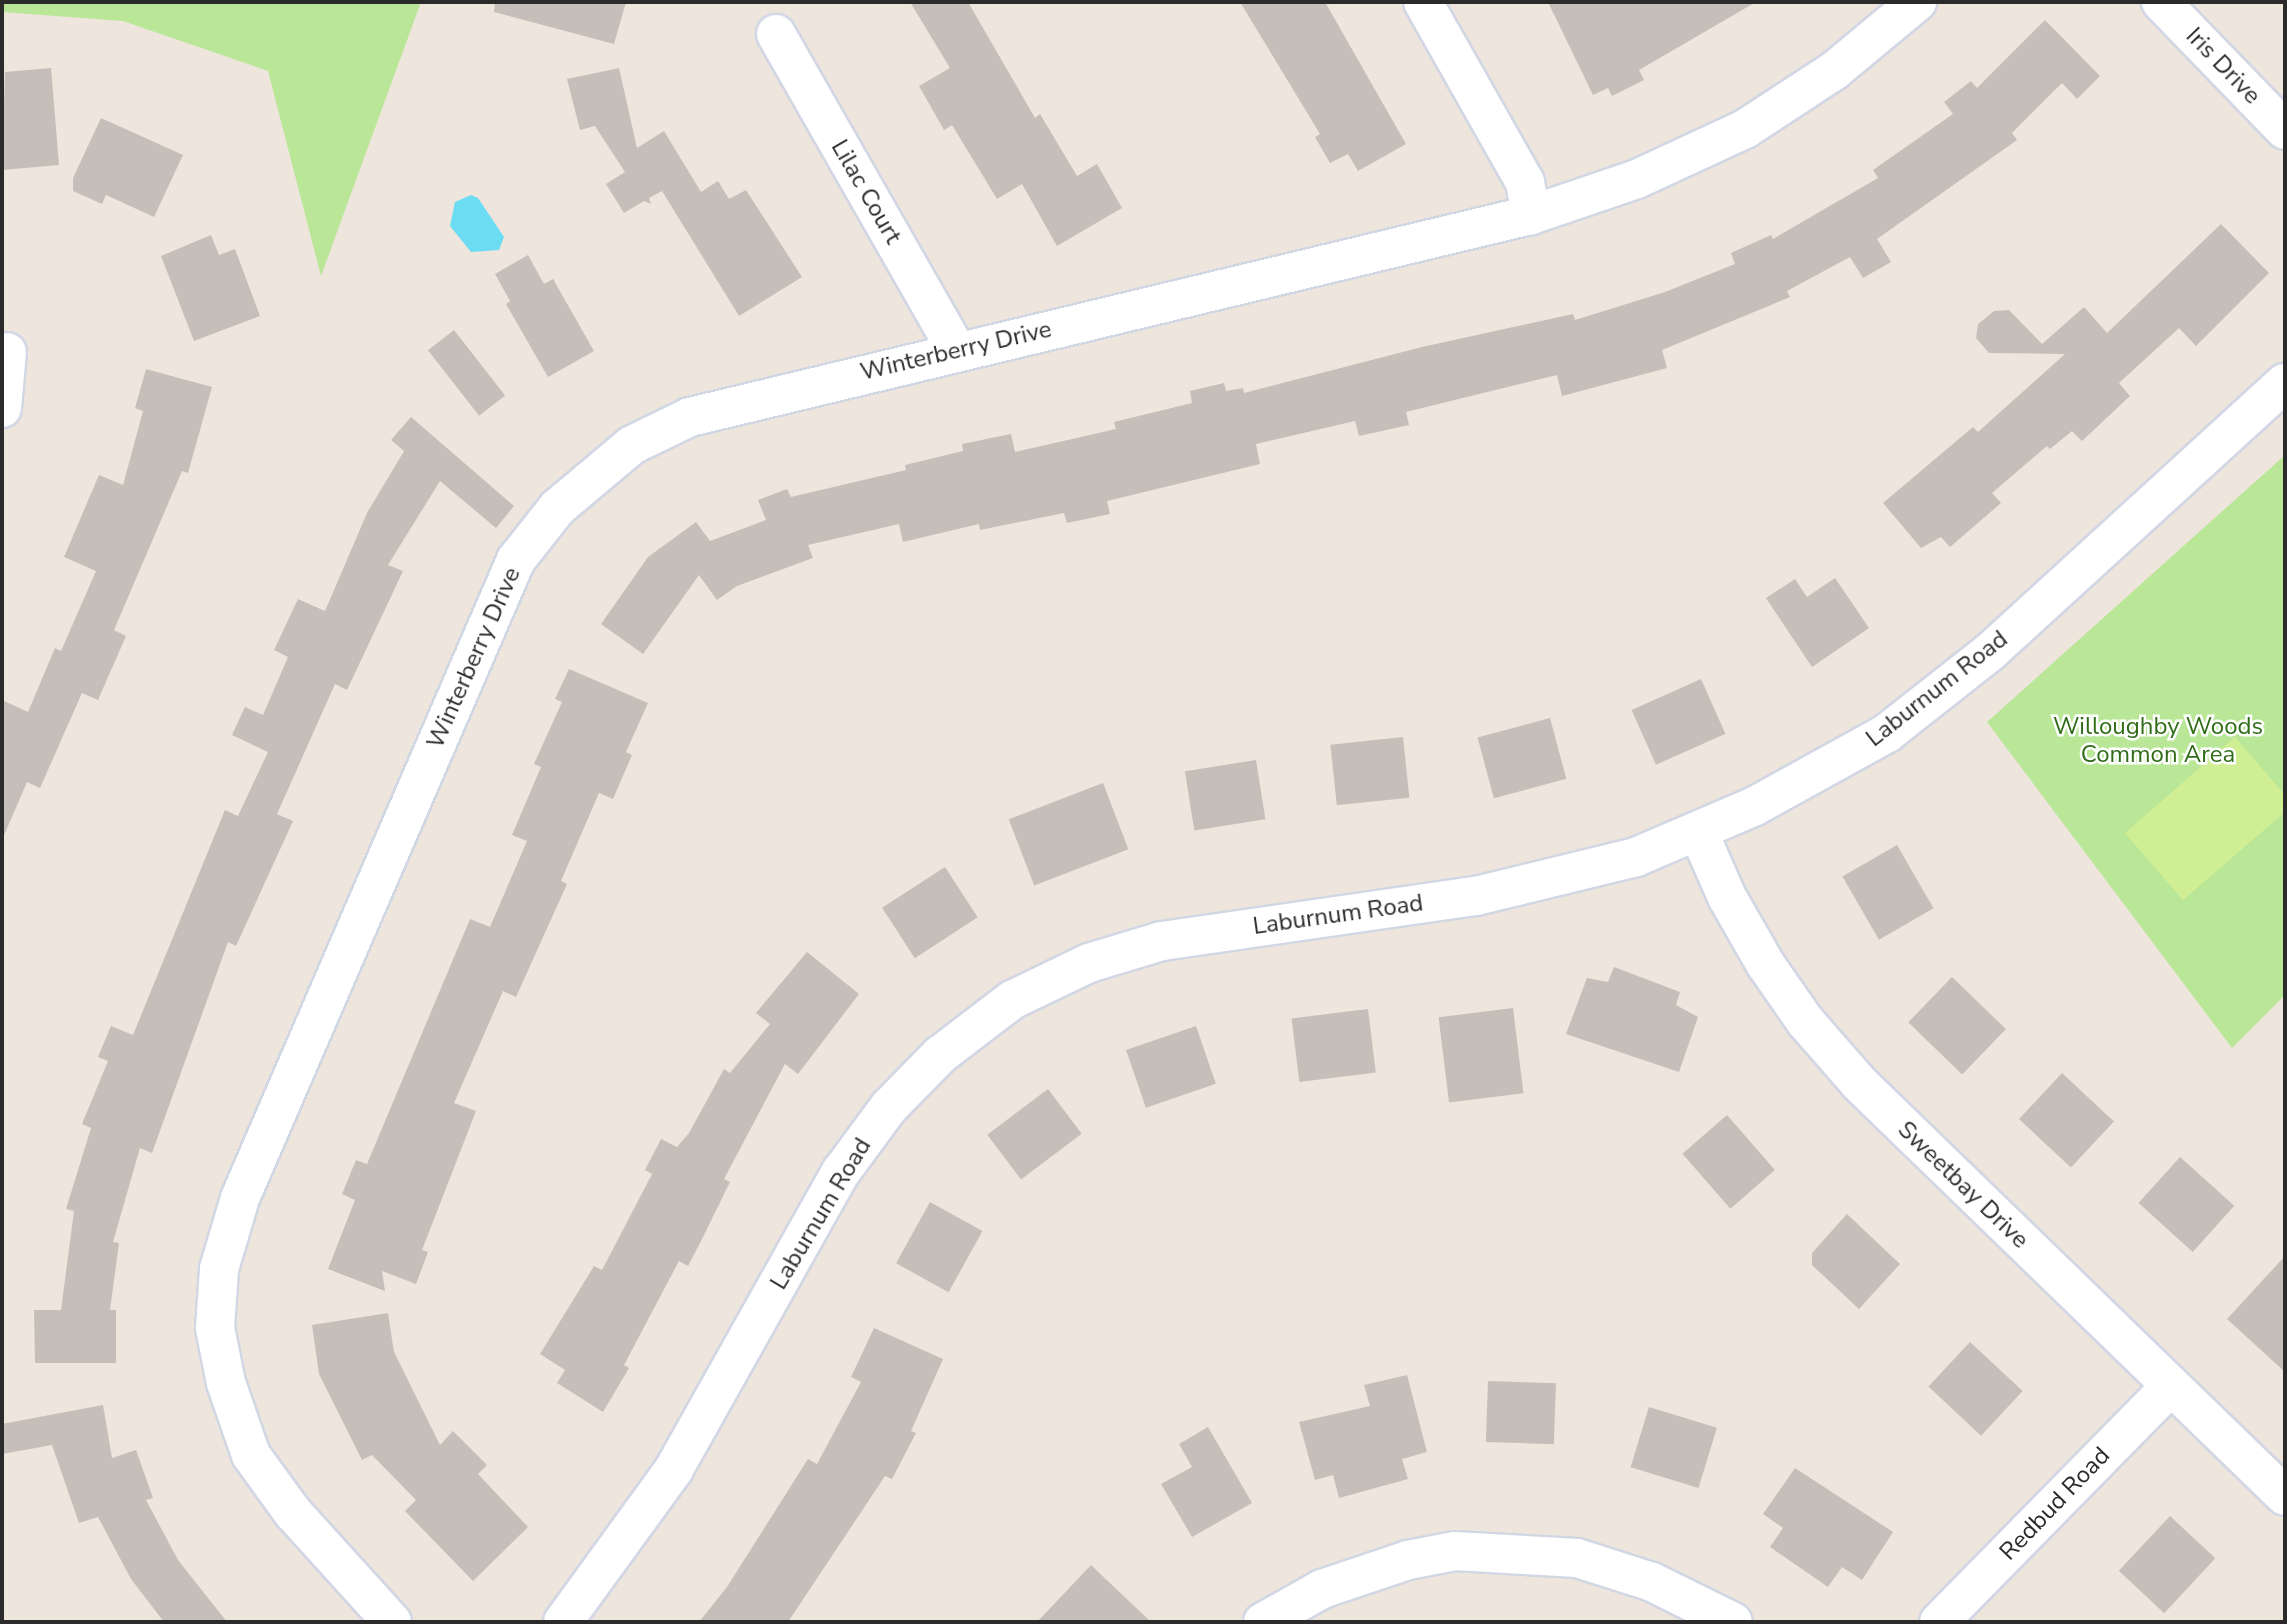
<!DOCTYPE html>
<style>
body{margin:0}
#map{position:relative;width:2287px;height:1624px;overflow:hidden;background:#eee5dd;font-family:"Nunito Sans",sans-serif}
div>[style]{position:absolute}
.green>*{inset:0;background:#bae698}
.pitch>*{inset:0;background:#d0ee93}
.water>*{inset:0;background:#6cdcf3}
.building>*{inset:0;background:#c6bfb9;transform-origin:0 0}
.roads{filter:drop-shadow(2px 0 #d2d7e4) drop-shadow(-2px 0 #d2d7e4) drop-shadow(0 2px #d2d7e4) drop-shadow(0 -2px #d2d7e4)}
.minor>*{height:38px;margin:-19px;padding:0 19px;transform-origin:19px;border-radius:19px;background:#fff}
span{translate:-50% -50%;white-space:nowrap;text-align:center;line-height:1.15;-webkit-text-stroke:5px #fff;paint-order:stroke}
.street-label{font-size:24px;color:#2b2b2b}
.park-label{font-size:24px;color:#316c18}
.frame{position:absolute;inset:0;border:4px solid #2b2b2b;pointer-events:none}
</style>
<div id="map">
<div class="green">
<div style="clip-path:polygon(2px 2px,421px 2px,321px 276px,268px 71px,123px 21px,2px 12px)"></div>
<div style="clip-path:polygon(2285px 455px,2285px 995px,2232px 1048px,1987px 722px)"></div>
</div>
<div class="pitch">
<div style="clip-path:polygon(2235px 737px,2285px 795px,2285px 812px,2183px 900px,2125px 833px)"></div>
</div>
<div class="water">
<div style="clip-path:polygon(471px 195px,478px 198px,504px 237px,499px 250px,471px 252px,450px 226px,455px 202px)"></div>
</div>
<div class="building">
<div style="clip-path:polygon(495px 2px,626px 2px,614px 44px,494px 12px)"></div>
<div style="clip-path:polygon(910px 2px,968px 2px,1035px 118px,1040px 114px,1077px 176px,1097px 164px,1122px 208px,1057px 246px,1022px 184px,997px 199px,952px 125px,944px 130px,919px 86px,950px 68px)"></div>
<div style="clip-path:polygon(1240px 2px,1325px 2px,1406px 144px,1358px 171px,1348px 154px,1330px 163px,1315px 137px,1320px 134px)"></div>
<div style="clip-path:polygon(1548px 2px,1756px 2px,1639px 70px,1644px 80px,1612px 96px,1608px 88px,1593px 95px)"></div>
<div style="clip-path:polygon(2045px 20px,2100px 76px,2077px 99px,2062px 83px,2012px 133px,2017px 140px,1877px 239px,1891px 262px,1863px 278px,1850px 257px,1787px 291px,1790px 297px,1662px 350px,1667px 368px,1562px 396px,1557px 375px,1406px 412px,1409px 425px,1359px 436px,1355px 421px,1256px 444px,1260px 464px,1107px 501px,1110px 514px,1067px 523px,1064px 513px,980px 530px,979px 524px,903px 542px,899px 524px,808px 545px,813px 558px,737px 586px,717px 600px,699px 575px,643px 654px,601px 624px,648px 557px,696px 522px,710px 541px,766px 520px,758px 500px,787px 489px,791px 497px,906px 470px,905px 465px,963px 451px,962px 444px,1011px 434px,1015px 452px,1116px 429px,1114px 422px,1192px 403px,1190px 391px,1224px 383px,1226px 391px,1243px 388px,1244px 393px,1422px 347px,1573px 314px,1575px 320px,1665px 292px,1735px 264px,1731px 253px,1771px 235px,1773px 239px,1878px 178px,1873px 170px,1953px 114px,1944px 102px,1971px 81px,1977px 88px)"></div>
<div style="clip-path:polygon(51px 68px,59px 165px,2px 170px,5px 72px)"></div>
<div style="clip-path:polygon(619px 68px,637px 148px,664px 131px,701px 192px,718px 181px,729px 199px,746px 190px,802px 277px,739px 316px,662px 191px,649px 198px,651px 204px,644px 201px,624px 213px,606px 184px,625px 172px,595px 126px,580px 130px,567px 79px)"></div>
<div style="clip-path:polygon(101px 118px,183px 155px,154px 217px,106px 195px,102px 204px,73px 191px,73px 178px)"></div>
<div style="clip-path:polygon(2221px 224px,2269px 273px,2196px 346px,2179px 328px,2119px 383px,2130px 396px,2082px 441px,2072px 431px,2050px 449px,2047px 446px,1992px 493px,2001px 503px,1950px 547px,1941px 537px,1921px 548px,1883px 503px,1973px 427px,1978px 432px,2065px 354px,1989px 353px,1976px 338px,1978px 324px,1994px 311px,2009px 310px,2042px 344px,2084px 307px,2107px 333px)"></div>
<div style="clip-path:polygon(211px 235px,219px 255px,235px 249px,260px 316px,194px 341px,161px 256px)"></div>
<div style="clip-path:polygon(528px 255px,544px 284px,553px 279px,594px 351px,548px 377px,506px 304px,510px 301px,495px 274px)"></div>
<div style="left:454px;top:330px;width:83px;height:33px;rotate:52deg"></div>
<div style="clip-path:polygon(146px 369px,212px 387px,188px 473px,182px 471px,114px 630px,126px 636px,98px 700px,82px 693px,40px 788px,27px 782px,2px 840px,2px 700px,28px 712px,55px 648px,61px 651px,96px 571px,64px 557px,99px 475px,123px 485px,143px 411px,135px 408px)"></div>
<div style="clip-path:polygon(411px 417px,514px 506px,496px 528px,440px 481px,388px 565px,403px 571px,347px 690px,335px 684px,277px 814px,293px 821px,236px 946px,228px 942px,152px 1153px,140px 1148px,113px 1242px,119px 1243px,110px 1310px,116px 1310px,116px 1363px,35px 1363px,34px 1310px,61px 1310px,74px 1211px,66px 1209px,91px 1128px,82px 1124px,108px 1061px,98px 1057px,111px 1026px,133px 1035px,225px 810px,238px 816px,268px 752px,232px 735px,245px 707px,263px 715px,288px 657px,274px 650px,298px 599px,325px 611px,367px 513px,404px 451px,391px 440px)"></div>
<div style="clip-path:polygon(1835px 578px,1869px 628px,1812px 667px,1766px 598px,1795px 579px,1807px 597px)"></div>
<div style="clip-path:polygon(569px 669px,648px 703px,626px 752px,632px 755px,613px 799px,599px 793px,561px 881px,567px 884px,516px 997px,503px 991px,454px 1103px,476px 1111px,422px 1250px,428px 1252px,416px 1284px,382px 1271px,385px 1291px,328px 1269px,355px 1200px,342px 1194px,356px 1160px,367px 1164px,470px 919px,490px 927px,527px 841px,512px 835px,541px 767px,534px 764px,562px 702px,555px 699px)"></div>
<div style="left:1701px;top:679px;width:60px;height:76px;rotate:66deg"></div>
<div style="left:1550px;top:718px;width:63px;height:75px;rotate:75deg"></div>
<div style="left:1403px;top:737px;width:61px;height:73px;rotate:84deg"></div>
<div style="left:1256px;top:760px;width:60px;height:72px;rotate:81deg"></div>
<div style="left:1103px;top:783px;width:71px;height:101px;rotate:69deg"></div>
<div style="left:1897px;top:845px;width:73px;height:63px;rotate:60deg"></div>
<div style="left:945px;top:867px;width:60px;height:75px;rotate:57deg"></div>
<div style="clip-path:polygon(807px 952px,859px 994px,798px 1074px,785px 1064px,724px 1179px,730px 1182px,702px 1239px,688px 1266px,679px 1261px,624px 1365px,629px 1368px,603px 1412px,557px 1383px,565px 1370px,540px 1354px,594px 1266px,602px 1270px,652px 1174px,645px 1170px,661px 1139px,677px 1147px,689px 1133px,724px 1069px,730px 1073px,770px 1024px,756px 1013px)"></div>
<div style="clip-path:polygon(1614px 967px,1680px 992px,1676px 1005px,1698px 1017px,1679px 1072px,1566px 1034px,1587px 978px,1608px 982px)"></div>
<div style="left:1952px;top:977px;width:75px;height:63px;rotate:44deg"></div>
<div style="left:1513px;top:1008px;width:86px;height:75px;rotate:83deg"></div>
<div style="left:1368px;top:1009px;width:64px;height:77px;rotate:83deg"></div>
<div style="left:1196px;top:1026px;width:61px;height:74px;rotate:71deg"></div>
<div style="left:2062px;top:1073px;width:71px;height:63px;rotate:43deg"></div>
<div style="left:1048px;top:1089px;width:56px;height:76px;rotate:53deg"></div>
<div style="left:1727px;top:1115px;width:73px;height:59px;rotate:49deg"></div>
<div style="left:2180px;top:1157px;width:73px;height:62px;rotate:42deg"></div>
<div style="left:930px;top:1202px;width:60px;height:70px;rotate:29deg"></div>
<div style="clip-path:polygon(1847px 1214px,1900px 1264px,1859px 1309px,1812px 1265px,1812px 1253px)"></div>
<div style="clip-path:polygon(2285px 1256px,2285px 1372px,2227px 1319px)"></div>
<div style="clip-path:polygon(388px 1313px,394px 1352px,440px 1445px,453px 1431px,487px 1465px,478px 1474px,528px 1527px,473px 1581px,405px 1511px,416px 1500px,372px 1455px,362px 1460px,319px 1374px,312px 1325px)"></div>
<div style="clip-path:polygon(874px 1328px,943px 1359px,911px 1431px,916px 1433px,892px 1479px,885px 1476px,788px 1622px,699px 1622px,727px 1587px,808px 1459px,817px 1464px,861px 1382px,851px 1377px)"></div>
<div style="left:1970px;top:1342px;width:72px;height:61px;rotate:43deg"></div>
<div style="clip-path:polygon(1407px 1375px,1427px 1452px,1402px 1459px,1408px 1479px,1339px 1498px,1333px 1475px,1315px 1480px,1299px 1422px,1370px 1406px,1364px 1385px)"></div>
<div style="left:1488px;top:1381px;width:68px;height:61px;rotate:2deg"></div>
<div style="clip-path:polygon(103px 1405px,112px 1458px,136px 1450px,153px 1498px,146px 1500px,178px 1560px,227px 1622px,164px 1622px,131px 1579px,98px 1517px,79px 1523px,52px 1445px,2px 1454px,2px 1424px)"></div>
<div style="left:1649px;top:1407px;width:71px;height:63px;rotate:17deg"></div>
<div style="clip-path:polygon(1208px 1427px,1252px 1503px,1192px 1537px,1161px 1484px,1192px 1467px,1179px 1444px)"></div>
<div style="clip-path:polygon(1795px 1468px,1893px 1532px,1862px 1580px,1842px 1567px,1828px 1587px,1770px 1547px,1783px 1528px,1763px 1514px)"></div>
<div style="left:2170px;top:1516px;width:62px;height:75px;rotate:43deg"></div>
<div style="clip-path:polygon(1091px 1565px,1151px 1622px,1037px 1622px)"></div>
</div>
<div class="roads">
<div class="minor">
<div style="left:1423px;top:2px;width:207px;rotate:60.5deg"></div>
<div style="left:1525px;top:182px;width:34px;rotate:80deg"></div>
<div style="left:2161px;top:2px;width:178px;rotate:45.9deg"></div>
<div style="left:776px;top:34px;width:364px;rotate:60.3deg"></div>
<div style="left:2px;top:408px;width:56px;rotate:-84.9deg"></div>
<div style="left:1698px;top:831px;width:72px;rotate:66.3deg"></div>
<div style="left:1727px;top:897px;width:78px;rotate:60.2deg"></div>
<div style="left:1766px;top:965px;width:68px;rotate:55.1deg"></div>
<div style="left:1805px;top:1021px;width:82px;rotate:48.9deg"></div>
<div style="left:1859px;top:1083px;width:593px;rotate:44.11deg"></div>
<div style="left:392px;top:1622px;width:147px;rotate:-132.2deg"></div>
<div style="left:293px;top:1513px;width:72px;rotate:-125.9deg"></div>
<div style="left:251px;top:1455px;width:76px;rotate:-109.1deg"></div>
<div style="left:226px;top:1383px;width:56px;rotate:-101.3deg"></div>
<div style="left:215px;top:1328px;width:59px;rotate:-86.1deg"></div>
<div style="left:219px;top:1269px;width:74px;rotate:-73.5deg"></div>
<div style="left:240px;top:1198px;width:695px;rotate:-66.61deg"></div>
<div style="left:516px;top:560px;width:66px;rotate:-51.7deg"></div>
<div style="left:557px;top:508px;width:98px;rotate:-40deg"></div>
<div style="left:632px;top:445px;width:64px;rotate:-25.8deg"></div>
<div style="left:690px;top:417px;width:865px;rotate:-13.51deg"></div>
<div style="left:1531px;top:215px;width:112px;rotate:-18.8deg"></div>
<div style="left:1637px;top:179px;width:119px;rotate:-24.8deg"></div>
<div style="left:1745px;top:129px;width:108px;rotate:-33.2deg"></div>
<div style="left:1835px;top:70px;width:107px;rotate:-39.7deg"></div>
<div style="left:563px;top:1622px;width:189px;rotate:-54deg"></div>
<div style="left:674px;top:1469px;width:341px;rotate:-60.7deg"></div>
<div style="left:841px;top:1172px;width:81px;rotate:-53.6deg"></div>
<div style="left:889px;top:1107px;width:73px;rotate:-45.6deg"></div>
<div style="left:940px;top:1055px;width:91px;rotate:-37.4deg"></div>
<div style="left:1012px;top:1000px;width:85px;rotate:-25.7deg"></div>
<div style="left:1089px;top:963px;width:76px;rotate:-16.8deg"></div>
<div style="left:1162px;top:941px;width:317px;rotate:-8.2deg"></div>
<div style="left:1476px;top:896px;width:165px;rotate:-13.7deg"></div>
<div style="left:1636px;top:857px;width:129px;rotate:-23.2deg"></div>
<div style="left:1755px;top:806px;width:151px;rotate:-28.9deg"></div>
<div style="left:1887px;top:733px;width:131px;rotate:-38.2deg"></div>
<div style="left:1990px;top:652px;width:399px;rotate:-42.4deg"></div>
<div style="left:1263px;top:1622px;width:68px;rotate:-29.2deg"></div>
<div style="left:1322px;top:1589px;width:91px;rotate:-18.6deg"></div>
<div style="left:1408px;top:1560px;width:48px;rotate:-10.8deg"></div>
<div style="left:1455px;top:1551px;width:122px;rotate:3.3deg"></div>
<div style="left:1577px;top:1558px;width:79px;rotate:17.7deg"></div>
<div style="left:1652px;top:1582px;width:90px;rotate:26.3deg"></div>
<div style="left:1939px;top:1622px;width:331px;rotate:-45.5deg"></div>
</div>
</div>
<div class="street-label">
<span style="left:2223px;top:66px;rotate:46deg">Iris Drive</span>
<span style="left:866px;top:192px;rotate:60deg">Lilac Court</span>
<span style="left:956px;top:351px;rotate:-13deg">Winterberry Drive</span>
<span style="left:474px;top:658px;rotate:-66deg">Winterberry Drive</span>
<span style="left:1937px;top:689px;rotate:-38deg">Laburnum Road</span>
<span style="left:1338px;top:915px;rotate:-8deg">Laburnum Road</span>
<span style="left:1963px;top:1185px;rotate:44deg">Sweetbay Drive</span>
<span style="left:821px;top:1214px;rotate:-59deg">Laburnum Road</span>
<span style="left:2055px;top:1504px;rotate:-46deg">Redbud Road</span>
</div>
<div class="park-label">
<span style="left:2158px;top:741px">Willoughby Woods<br>Common Area</span>
</div>
<div class="frame"></div>
</div>
